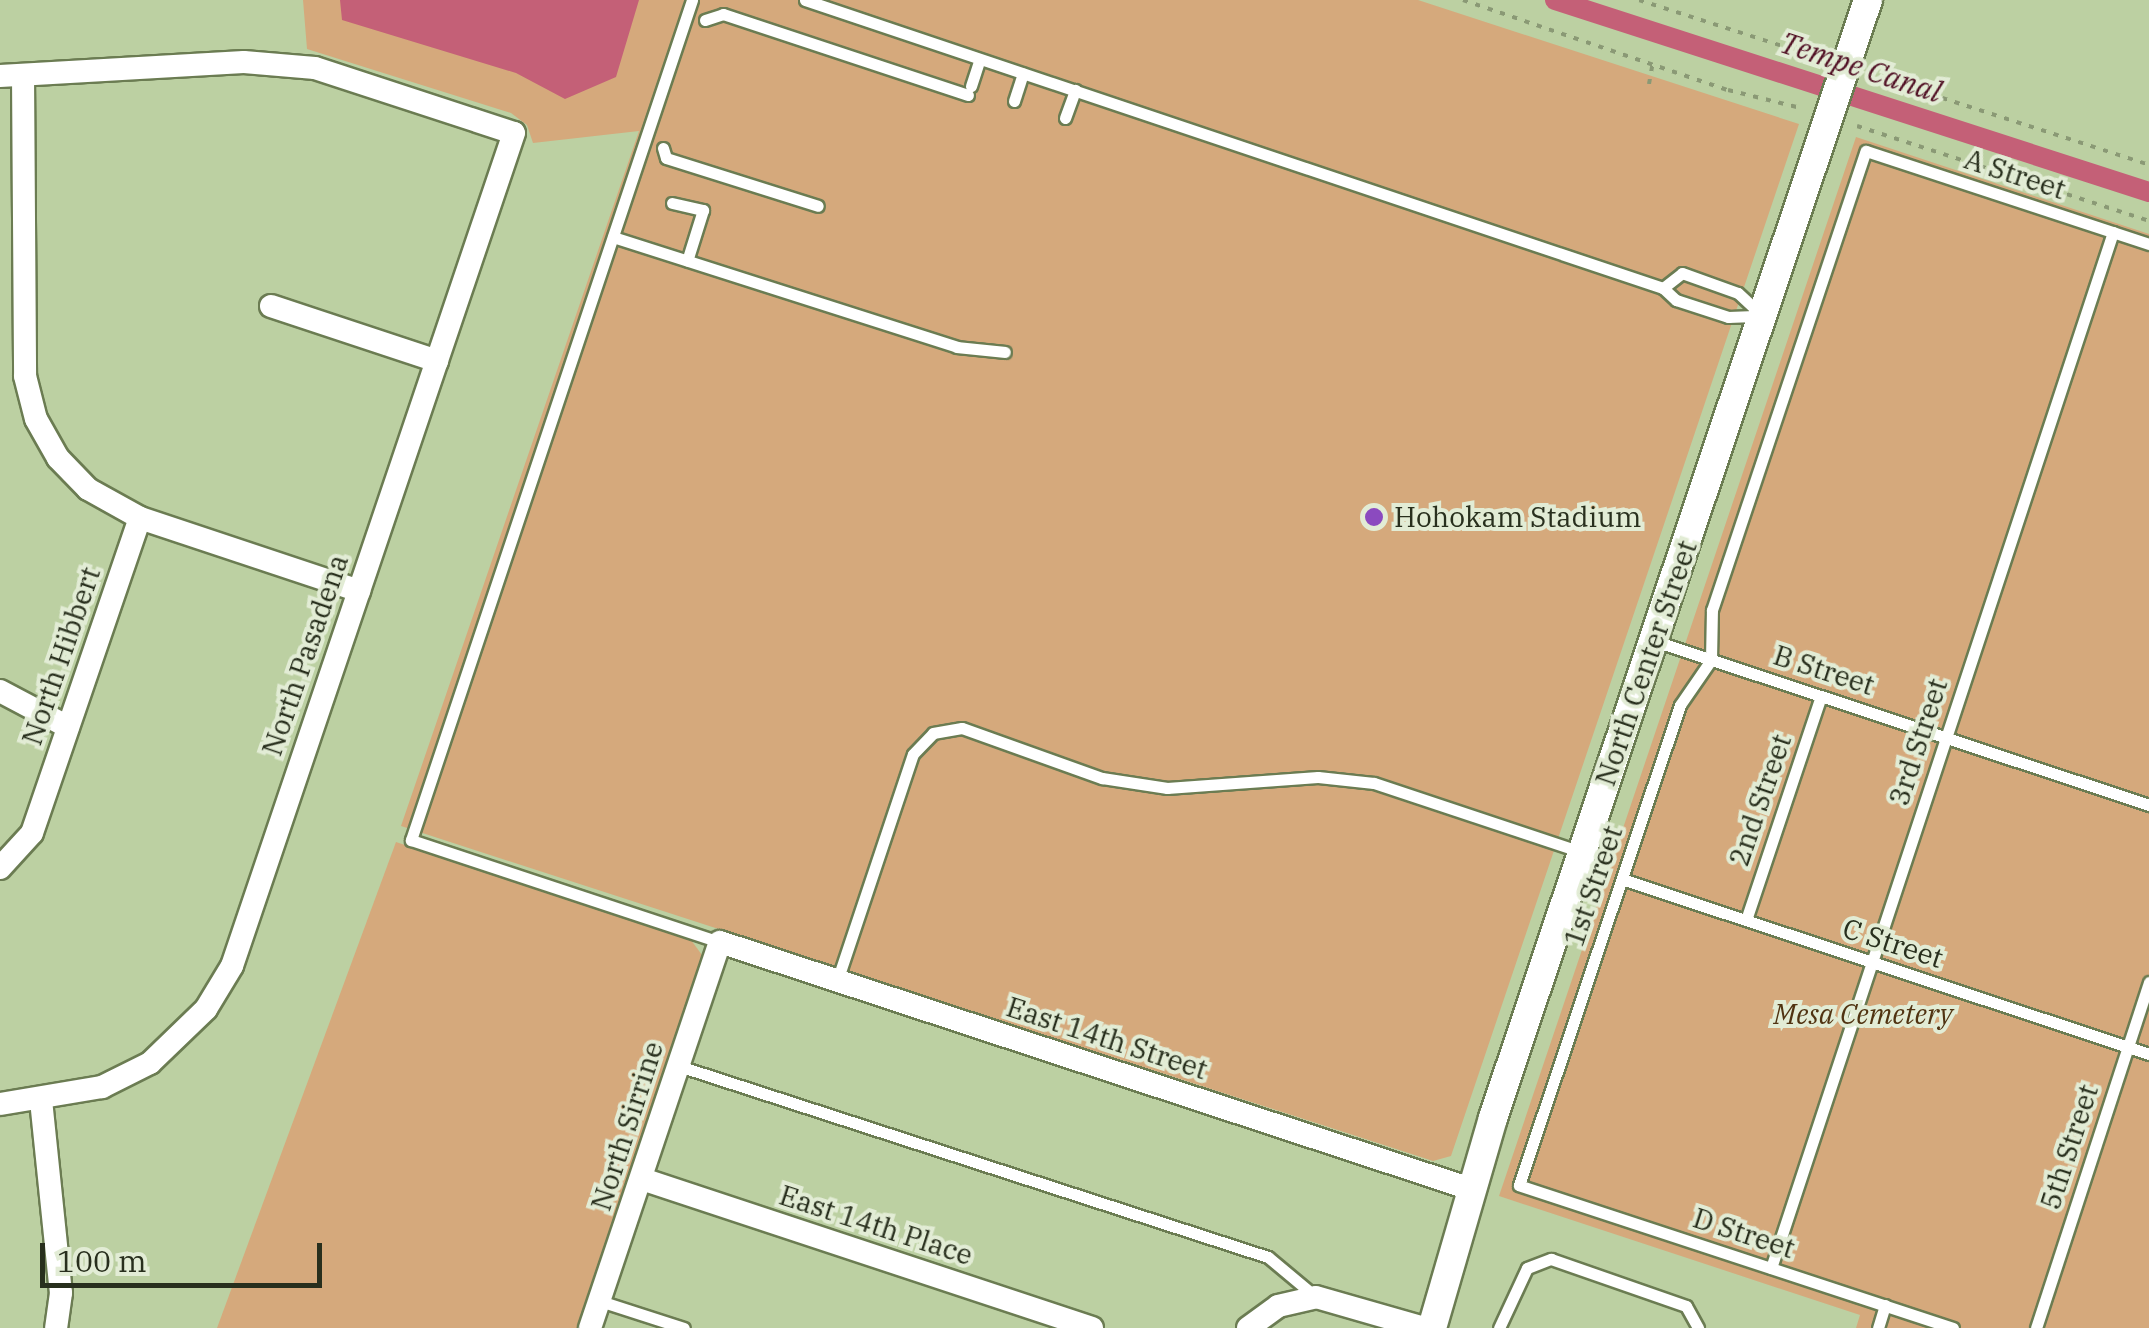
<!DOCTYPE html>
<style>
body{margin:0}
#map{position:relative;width:2149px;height:1328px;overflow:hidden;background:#bcd0a2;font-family:"IBM Plex Serif",serif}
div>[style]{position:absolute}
.green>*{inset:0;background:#d5a97c}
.water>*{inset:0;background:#c46077}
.canal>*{height:20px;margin:-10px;padding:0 10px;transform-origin:10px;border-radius:10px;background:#c46077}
.path>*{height:4px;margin-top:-2px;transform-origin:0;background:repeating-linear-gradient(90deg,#8a9975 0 5px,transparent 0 13px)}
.roads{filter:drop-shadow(2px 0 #6b7c52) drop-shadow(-2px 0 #6b7c52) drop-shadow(0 2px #6b7c52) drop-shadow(0 -2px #6b7c52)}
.service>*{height:11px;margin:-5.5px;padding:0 5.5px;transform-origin:5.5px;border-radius:5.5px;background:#fff}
.minor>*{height:22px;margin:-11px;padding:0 11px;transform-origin:11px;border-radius:11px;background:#fff}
.tertiary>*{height:28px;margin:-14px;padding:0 14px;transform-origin:14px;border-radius:14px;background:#fff}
.dots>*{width:28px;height:28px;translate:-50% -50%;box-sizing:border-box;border:5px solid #e2ecd5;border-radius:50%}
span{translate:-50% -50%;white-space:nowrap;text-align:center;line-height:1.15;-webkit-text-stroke:8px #e2ecd5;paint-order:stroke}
.street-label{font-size:28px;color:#282f1d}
.poi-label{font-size:28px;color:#282f1d}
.left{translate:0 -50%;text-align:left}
.park-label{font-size:28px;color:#503311;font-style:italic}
.water-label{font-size:30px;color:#511125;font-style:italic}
.scale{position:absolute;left:40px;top:1243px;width:282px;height:45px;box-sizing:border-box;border:5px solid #282f1d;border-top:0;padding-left:12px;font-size:30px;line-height:35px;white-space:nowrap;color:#282f1d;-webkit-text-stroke:8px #e2ecd5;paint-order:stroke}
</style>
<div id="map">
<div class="green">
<div style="clip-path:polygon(303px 0,1418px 0,1799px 124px,1451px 1156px,1433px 1161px,401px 826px,639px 131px,533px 143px,527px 125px,511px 113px,307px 49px)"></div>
<div style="clip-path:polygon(1856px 137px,2149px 234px,2149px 1328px,1856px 1328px,1860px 1315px,1499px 1196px)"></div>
<div style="clip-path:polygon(396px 842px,691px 940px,702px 955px,578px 1328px,217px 1328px)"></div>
</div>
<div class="water">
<div style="clip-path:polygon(340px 0,639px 0,616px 77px,565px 99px,516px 73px,342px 20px)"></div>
</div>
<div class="canal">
<div style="left:1555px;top:0;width:624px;rotate:17.91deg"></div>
</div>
<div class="path">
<div style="left:1463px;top:0;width:280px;rotate:18.8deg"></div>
<div style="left:1728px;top:90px;width:75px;rotate:13.9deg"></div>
<div style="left:1639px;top:0;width:196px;rotate:17.8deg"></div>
<div style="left:1868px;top:74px;width:295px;rotate:17.9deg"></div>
<div style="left:1649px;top:84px;width:22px;rotate:-80deg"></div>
<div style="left:1857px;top:126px;width:307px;rotate:18deg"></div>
</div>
<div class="roads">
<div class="service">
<div style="left:692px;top:0;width:886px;rotate:108.5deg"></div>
<div style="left:411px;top:840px;width:325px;rotate:18.3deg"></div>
<div style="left:805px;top:0;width:905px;rotate:18.56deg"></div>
<div style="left:1663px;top:288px;width:18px;rotate:43deg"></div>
<div style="left:1676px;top:300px;width:55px;rotate:18.1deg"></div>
<div style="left:1728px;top:317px;width:33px;rotate:-2deg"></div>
<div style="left:705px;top:20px;width:19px;rotate:-18deg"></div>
<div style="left:723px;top:14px;width:258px;rotate:18.3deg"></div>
<div style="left:971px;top:86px;width:28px;rotate:-72deg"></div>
<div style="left:1014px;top:101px;width:29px;rotate:-72deg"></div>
<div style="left:1065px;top:118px;width:30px;rotate:-70deg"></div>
<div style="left:663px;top:148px;width:10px;rotate:73deg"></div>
<div style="left:666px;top:158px;width:159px;rotate:17.5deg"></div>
<div style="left:672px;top:203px;width:32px;rotate:13deg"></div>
<div style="left:703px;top:210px;width:53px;rotate:107.4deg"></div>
<div style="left:613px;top:237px;width:361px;rotate:17.7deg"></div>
<div style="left:957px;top:347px;width:48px;rotate:5.9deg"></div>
<div style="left:1663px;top:288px;width:24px;rotate:-38deg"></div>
<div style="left:1682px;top:273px;width:59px;rotate:19.7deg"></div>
<div style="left:1738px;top:293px;width:33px;rotate:43deg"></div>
<div style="left:1655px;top:641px;width:521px;rotate:18.37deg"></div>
<div style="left:1622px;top:879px;width:555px;rotate:18.37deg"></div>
<div style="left:1746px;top:920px;width:236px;rotate:-71.5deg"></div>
<div style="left:837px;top:981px;width:239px;rotate:-71.5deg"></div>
<div style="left:913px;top:754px;width:29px;rotate:-46deg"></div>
<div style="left:933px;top:733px;width:29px;rotate:-10deg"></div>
<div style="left:962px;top:728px;width:149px;rotate:19.7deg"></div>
<div style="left:1102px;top:778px;width:66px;rotate:8.7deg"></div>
<div style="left:1167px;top:788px;width:151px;rotate:-4.2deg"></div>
<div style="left:1318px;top:777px;width:56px;rotate:6.1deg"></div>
<div style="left:1374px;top:783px;width:219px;rotate:18.4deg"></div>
<div style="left:679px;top:1066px;width:619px;rotate:17.97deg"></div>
<div style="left:1268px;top:1257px;width:62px;rotate:39.8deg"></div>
<div style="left:1771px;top:1268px;width:1091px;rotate:-71.73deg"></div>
<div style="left:600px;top:1301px;width:88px;rotate:17.8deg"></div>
<div style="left:1499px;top:1328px;width:66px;rotate:-65deg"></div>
<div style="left:1527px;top:1268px;width:26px;rotate:-21deg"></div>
<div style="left:1551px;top:1259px;width:143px;rotate:19.2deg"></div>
<div style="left:1686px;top:1306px;width:25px;rotate:61deg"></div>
<div style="left:1878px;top:1328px;width:24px;rotate:-73deg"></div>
<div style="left:1953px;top:1328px;width:457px;rotate:-161.8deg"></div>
<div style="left:1519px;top:1185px;width:506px;rotate:-71.46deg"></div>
<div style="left:1680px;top:705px;width:55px;rotate:-55.4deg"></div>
<div style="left:1711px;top:660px;width:50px;rotate:-88.9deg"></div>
<div style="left:1712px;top:610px;width:484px;rotate:-71.5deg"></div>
<div style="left:1866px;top:151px;width:298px;rotate:18.2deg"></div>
<div style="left:2036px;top:1328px;width:364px;rotate:-71.9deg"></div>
</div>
<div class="minor">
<div style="left:23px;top:75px;width:301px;rotate:89.6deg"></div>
<div style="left:25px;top:376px;width:44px;rotate:75.7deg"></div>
<div style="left:36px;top:419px;width:45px;rotate:60.6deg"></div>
<div style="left:58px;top:458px;width:43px;rotate:45.9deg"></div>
<div style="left:88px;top:489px;width:60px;rotate:29.1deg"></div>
<div style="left:140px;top:518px;width:231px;rotate:18.4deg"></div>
<div style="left:0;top:76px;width:244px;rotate:-3.3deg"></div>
<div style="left:244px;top:62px;width:71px;rotate:4.8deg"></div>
<div style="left:315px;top:68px;width:209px;rotate:18.1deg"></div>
<div style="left:514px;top:133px;width:879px;rotate:108.7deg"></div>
<div style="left:232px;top:966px;width:50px;rotate:121.2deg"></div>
<div style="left:206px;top:1009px;width:78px;rotate:136deg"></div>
<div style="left:150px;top:1063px;width:54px;rotate:153.4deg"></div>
<div style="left:102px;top:1087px;width:103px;rotate:170.5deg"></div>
<div style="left:271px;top:306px;width:175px;rotate:18.3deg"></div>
<div style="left:0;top:691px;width:77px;rotate:27.9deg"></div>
<div style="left:0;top:868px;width:47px;rotate:-47.6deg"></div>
<div style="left:32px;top:833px;width:333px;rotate:-71.1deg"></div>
<div style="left:41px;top:1100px;width:194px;rotate:84.1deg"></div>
<div style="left:61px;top:1293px;width:35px;rotate:98deg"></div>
<div style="left:642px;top:1179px;width:474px;rotate:18.3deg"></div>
<div style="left:590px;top:1328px;width:407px;rotate:-71.4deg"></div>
<div style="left:720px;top:942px;width:794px;rotate:18.21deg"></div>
<div style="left:1248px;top:1328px;width:37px;rotate:-36deg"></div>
<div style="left:1278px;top:1306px;width:39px;rotate:-13deg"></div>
<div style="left:1316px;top:1297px;width:112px;rotate:16deg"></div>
</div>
<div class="tertiary">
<div style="left:1432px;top:1328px;width:219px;rotate:-73.8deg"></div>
<div style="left:1493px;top:1118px;width:1179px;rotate:-71.46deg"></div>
</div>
</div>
<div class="dots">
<div style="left:1374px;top:517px;background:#8b4abf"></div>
</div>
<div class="street-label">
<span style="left:2015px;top:174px;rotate:18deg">A Street</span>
<span style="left:305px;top:655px;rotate:-71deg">North Pasadena</span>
<span style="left:61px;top:656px;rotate:-71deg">North Hibbert</span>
<span style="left:1646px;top:663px;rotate:-71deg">North Center Street</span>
<span style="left:1824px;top:670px;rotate:18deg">B Street</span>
<span style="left:1918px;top:742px;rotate:-72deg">3rd Street</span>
<span style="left:1760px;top:800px;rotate:-71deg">2nd Street</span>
<span style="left:1593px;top:886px;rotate:-71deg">1st Street</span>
<span style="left:1893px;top:943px;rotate:18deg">C Street</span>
<span style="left:1107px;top:1038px;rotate:18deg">East 14th Street</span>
<span style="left:627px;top:1126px;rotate:-72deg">North Sirrine</span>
<span style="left:2069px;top:1147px;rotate:-72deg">5th Street</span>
<span style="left:876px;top:1225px;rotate:18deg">East 14th Place</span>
<span style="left:1744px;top:1233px;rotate:18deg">D Street</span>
</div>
<div class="poi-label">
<span class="left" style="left:1394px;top:517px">Hohokam Stadium</span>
</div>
<div class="park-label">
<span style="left:1863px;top:1014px">Mesa Cemetery</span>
</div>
<div class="water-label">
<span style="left:1861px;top:67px;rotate:18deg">Tempe Canal</span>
</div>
<div class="scale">100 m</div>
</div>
